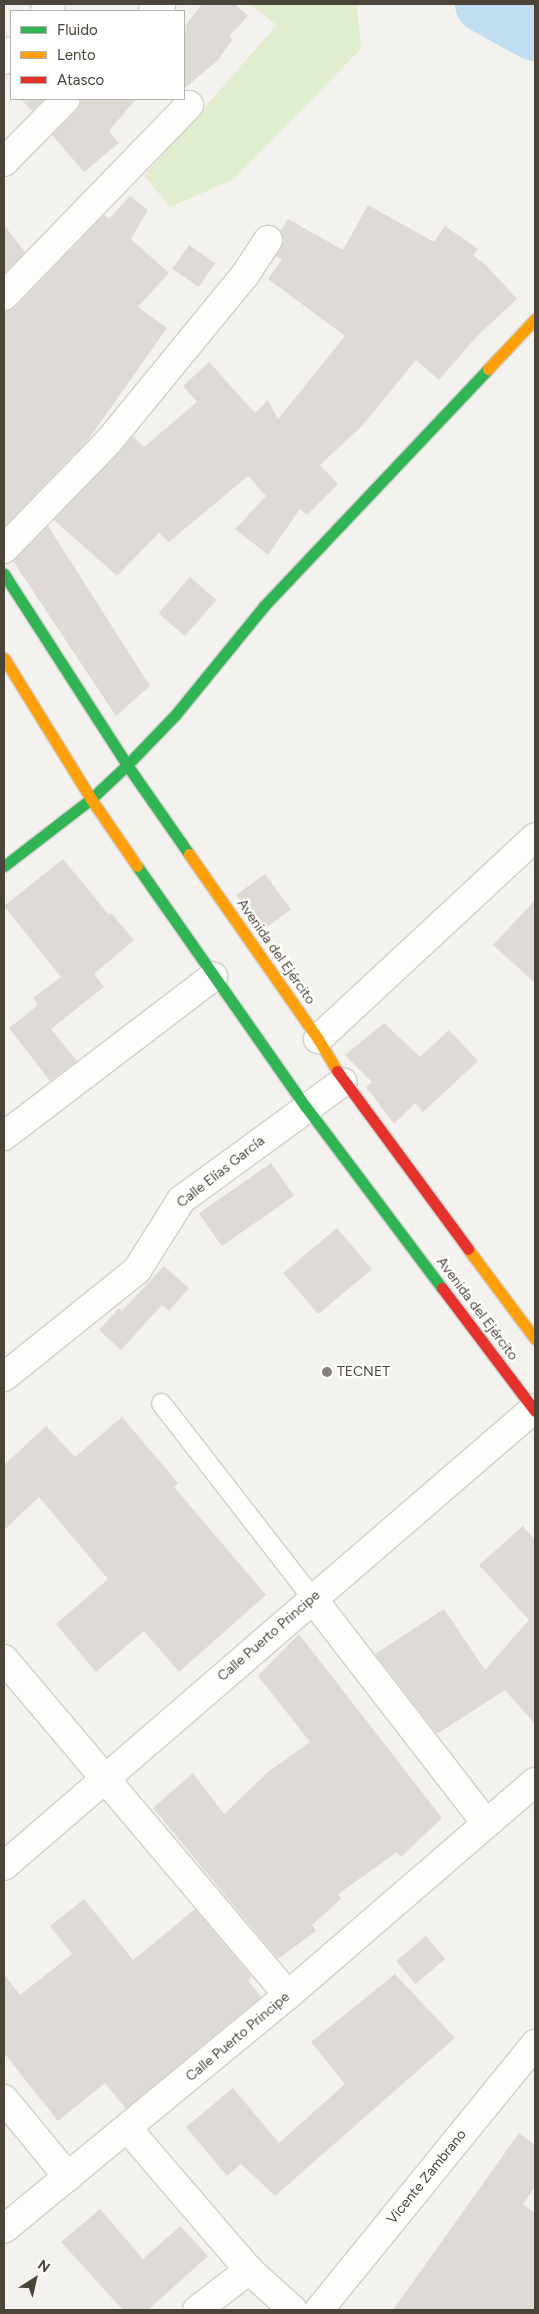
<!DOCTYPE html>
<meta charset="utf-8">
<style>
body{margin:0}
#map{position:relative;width:539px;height:2314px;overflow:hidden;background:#f4f2ee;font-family:Figtree,sans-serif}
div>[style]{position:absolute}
.green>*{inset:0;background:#e1eecf}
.river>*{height:58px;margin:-29px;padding:0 29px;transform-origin:29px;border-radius:29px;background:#c0ddf1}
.building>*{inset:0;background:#dedbd6;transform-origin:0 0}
.roads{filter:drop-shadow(1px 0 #d2d0cb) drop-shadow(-1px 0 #d2d0cb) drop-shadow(0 1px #d2d0cb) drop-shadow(0 -1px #d2d0cb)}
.lane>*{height:19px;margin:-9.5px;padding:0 9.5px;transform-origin:9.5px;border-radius:9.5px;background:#fdfdfc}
.street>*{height:28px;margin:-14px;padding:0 14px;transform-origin:14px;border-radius:14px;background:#fdfdfc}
.fast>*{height:11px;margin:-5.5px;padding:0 5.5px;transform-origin:5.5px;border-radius:5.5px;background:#30b455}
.slow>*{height:11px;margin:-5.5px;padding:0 5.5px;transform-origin:5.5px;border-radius:5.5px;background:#ff9f0a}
.jam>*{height:11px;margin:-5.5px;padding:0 5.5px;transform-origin:5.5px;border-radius:5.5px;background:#e5322d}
.dots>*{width:14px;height:14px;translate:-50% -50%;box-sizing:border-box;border:2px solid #fff;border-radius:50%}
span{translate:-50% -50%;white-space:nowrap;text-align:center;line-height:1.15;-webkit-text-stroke:4.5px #fff;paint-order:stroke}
.street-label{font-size:14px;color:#4b4439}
.poi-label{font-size:14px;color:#4b4439}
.left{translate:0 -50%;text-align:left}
.frame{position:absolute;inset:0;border:5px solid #4b4439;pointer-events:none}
.legend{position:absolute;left:10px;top:10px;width:175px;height:90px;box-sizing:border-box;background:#fff;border:1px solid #b7b4b0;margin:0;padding:6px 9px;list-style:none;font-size:15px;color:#4b4439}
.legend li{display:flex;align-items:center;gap:10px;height:25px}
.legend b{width:25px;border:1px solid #b7b4b0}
.north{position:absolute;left:10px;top:2254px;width:50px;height:50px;-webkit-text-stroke:4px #fff;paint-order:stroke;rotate:35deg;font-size:14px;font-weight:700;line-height:20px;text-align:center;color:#4b4439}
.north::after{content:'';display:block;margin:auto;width:18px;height:22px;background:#4b4439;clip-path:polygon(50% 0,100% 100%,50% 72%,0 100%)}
</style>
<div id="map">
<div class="green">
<div style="clip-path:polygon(249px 4px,357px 4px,361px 49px,234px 179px,170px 207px,144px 176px,277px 25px)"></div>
</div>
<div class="river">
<div style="left:484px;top:4px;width:58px;rotate:28.8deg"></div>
</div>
<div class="building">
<div style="clip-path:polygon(202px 4px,235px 4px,248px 16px,229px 36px,233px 39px,217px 61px,184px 89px,184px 27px)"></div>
<div style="clip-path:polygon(21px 99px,44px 99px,32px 111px)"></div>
<div style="clip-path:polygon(81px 99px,136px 99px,109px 131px,119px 143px,84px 172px,52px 135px,77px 110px)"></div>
<div style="clip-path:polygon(130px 196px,148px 210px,131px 239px,169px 273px,138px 307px,167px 328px,88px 440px,4px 527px,4px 311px,15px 307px,104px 215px,109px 219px)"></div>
<div style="clip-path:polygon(368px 205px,434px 242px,445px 226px,478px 249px,473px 255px,486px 265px,517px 299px,478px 335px,439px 380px,416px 360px,362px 426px,320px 465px,338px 484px,307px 515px,300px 509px,268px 555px,235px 529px,266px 496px,248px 476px,169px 542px,159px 533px,117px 576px,54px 520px,133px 436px,144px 447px,197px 402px,183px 386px,209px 362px,255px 413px,268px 400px,278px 419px,345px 336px,268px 279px,282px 259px,276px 256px,284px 241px,280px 231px,288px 219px,343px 250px)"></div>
<div style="clip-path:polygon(4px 225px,25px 252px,4px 274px)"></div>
<div style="left:189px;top:245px;width:32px;height:29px;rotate:35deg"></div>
<div style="clip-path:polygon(48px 526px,150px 686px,116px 716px,13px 561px)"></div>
<div style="left:190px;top:577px;width:35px;height:48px;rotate:41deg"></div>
<div style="clip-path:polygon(63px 859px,109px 915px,111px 913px,134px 940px,94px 974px,104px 987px,51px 1029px,77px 1061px,50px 1081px,9px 1028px,38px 1005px,33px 998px,61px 977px,4px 906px)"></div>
<div style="left:265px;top:874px;width:44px;height:36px;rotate:54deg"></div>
<div style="clip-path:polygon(535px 900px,535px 983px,493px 945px)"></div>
<div style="clip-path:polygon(384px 1023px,420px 1057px,449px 1030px,478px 1061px,423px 1112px,415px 1103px,394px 1124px,366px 1087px,372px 1082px,345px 1055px)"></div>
<div style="left:271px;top:1163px;width:40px;height:88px;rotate:55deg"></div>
<div style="left:337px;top:1228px;width:54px;height:70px;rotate:50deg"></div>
<div style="clip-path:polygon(164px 1266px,189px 1288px,169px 1311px,162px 1305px,121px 1350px,99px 1330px,119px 1308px,122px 1311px)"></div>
<div style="clip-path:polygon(122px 1417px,178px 1483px,174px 1487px,266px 1595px,179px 1672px,144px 1631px,96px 1672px,56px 1624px,108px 1579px,39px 1497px,4px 1530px,4px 1465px,46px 1426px,75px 1457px)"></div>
<div style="clip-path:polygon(523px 1526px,535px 1540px,535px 1724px,505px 1690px,437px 1734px,375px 1654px,444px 1609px,485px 1670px,529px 1620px,479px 1565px)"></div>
<div style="clip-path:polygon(299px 1634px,442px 1818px,401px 1857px,397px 1852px,338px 1894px,341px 1899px,312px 1925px,316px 1931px,278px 1959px,153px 1808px,193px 1773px,224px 1814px,268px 1772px,310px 1742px,258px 1676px)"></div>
<div style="clip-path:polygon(84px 1899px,133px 1960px,195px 1909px,252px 1977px,248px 1980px,261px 1997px,126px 2109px,105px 2083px,58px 2121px,4px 2053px,4px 1974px,20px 1995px,72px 1954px,50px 1926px)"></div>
<div style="left:426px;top:1936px;width:30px;height:39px;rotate:50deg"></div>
<div style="clip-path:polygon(395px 1974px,455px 2038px,275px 2196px,241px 2164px,227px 2176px,186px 2127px,233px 2088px,279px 2143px,345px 2084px,311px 2042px)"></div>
<div style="clip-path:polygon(519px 2133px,535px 2145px,535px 2186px,523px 2204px,535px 2213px,535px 2310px,393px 2310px)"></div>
<div style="clip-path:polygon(100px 2209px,143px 2259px,180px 2226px,208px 2256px,148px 2310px,123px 2310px,61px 2242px)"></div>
</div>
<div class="roads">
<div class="lane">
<div style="left:161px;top:1403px;width:247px;rotate:52.2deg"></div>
</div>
<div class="street">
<div style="left:45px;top:11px;width:9px;rotate:-49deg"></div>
<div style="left:153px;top:11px;width:11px;rotate:-41deg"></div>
<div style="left:4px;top:60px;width:11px;rotate:-52deg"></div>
<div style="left:4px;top:162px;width:88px;rotate:-45.5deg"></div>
<div style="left:4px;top:296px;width:266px;rotate:-45.9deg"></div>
<div style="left:4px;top:549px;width:151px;rotate:-45.8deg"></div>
<div style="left:109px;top:441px;width:215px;rotate:-50.7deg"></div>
<div style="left:245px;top:275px;width:42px;rotate:-56.7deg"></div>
<div style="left:318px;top:1039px;width:296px;rotate:-42.9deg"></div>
<div style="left:4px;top:1136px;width:263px;rotate:-37.3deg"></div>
<div style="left:4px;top:1377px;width:171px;rotate:-38.8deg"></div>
<div style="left:137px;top:1270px;width:83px;rotate:-57.8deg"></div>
<div style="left:181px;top:1200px;width:200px;rotate:-36.1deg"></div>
<div style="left:312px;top:1598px;width:284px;rotate:52.3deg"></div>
<div style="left:4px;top:1659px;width:440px;rotate:49.8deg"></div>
<div style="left:4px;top:1866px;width:701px;rotate:-40.78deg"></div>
<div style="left:4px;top:2099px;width:101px;rotate:50.6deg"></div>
<div style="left:128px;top:2129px;width:186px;rotate:49.4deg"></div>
<div style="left:249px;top:2270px;width:59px;rotate:42.3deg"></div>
<div style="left:4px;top:2229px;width:368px;rotate:-39.5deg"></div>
<div style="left:288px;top:1995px;width:326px;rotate:-40.8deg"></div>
<div style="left:197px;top:2310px;width:66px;rotate:-37.6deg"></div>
<div style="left:319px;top:2310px;width:343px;rotate:-50.9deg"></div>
</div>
<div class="fast">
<div style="left:4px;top:574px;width:227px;rotate:57.2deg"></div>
<div style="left:127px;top:765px;width:108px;rotate:55.1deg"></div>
<div style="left:4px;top:866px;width:110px;rotate:-37.6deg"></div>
<div style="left:91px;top:799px;width:50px;rotate:-43.4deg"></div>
<div style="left:127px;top:765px;width:71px;rotate:-46.1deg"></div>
<div style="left:176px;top:714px;width:139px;rotate:-50.8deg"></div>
<div style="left:264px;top:606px;width:326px;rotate:-46.6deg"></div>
<div style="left:137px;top:866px;width:294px;rotate:55deg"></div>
<div style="left:306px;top:1107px;width:226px;rotate:53.1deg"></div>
</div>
<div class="slow">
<div style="left:488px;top:369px;width:69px;rotate:-46.8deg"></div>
<div style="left:4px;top:658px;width:166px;rotate:58.3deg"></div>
<div style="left:91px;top:799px;width:81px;rotate:55.5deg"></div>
<div style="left:189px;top:854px;width:226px;rotate:55.1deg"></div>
<div style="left:318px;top:1039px;width:37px;rotate:59deg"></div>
<div style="left:468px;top:1249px;width:112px;rotate:53.3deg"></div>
</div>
<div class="jam">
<div style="left:337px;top:1071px;width:221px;rotate:53.6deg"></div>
<div style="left:442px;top:1288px;width:154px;rotate:52.9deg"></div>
</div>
</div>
<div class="dots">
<div style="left:327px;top:1372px;background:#868178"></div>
</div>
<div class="street-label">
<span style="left:276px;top:952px;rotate:55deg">Avenida del Ejército</span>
<span style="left:221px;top:1172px;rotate:-38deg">Calle Elías García</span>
<span style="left:477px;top:1309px;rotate:53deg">Avenida del Ejército</span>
<span style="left:269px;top:1636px;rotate:-41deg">Calle Puerto Principe</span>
<span style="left:238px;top:2037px;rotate:-40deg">Calle Puerto Principe</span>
<span style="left:427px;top:2177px;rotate:-51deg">Vicente Zambrano</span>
</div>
<div class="poi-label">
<span class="left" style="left:337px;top:1372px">TECNET</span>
</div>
<div class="frame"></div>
<ul class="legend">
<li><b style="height:6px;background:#30b455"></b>Fluido</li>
<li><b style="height:6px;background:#ff9f0a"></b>Lento</li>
<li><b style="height:6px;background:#e5322d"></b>Atasco</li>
</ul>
<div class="north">N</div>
</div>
